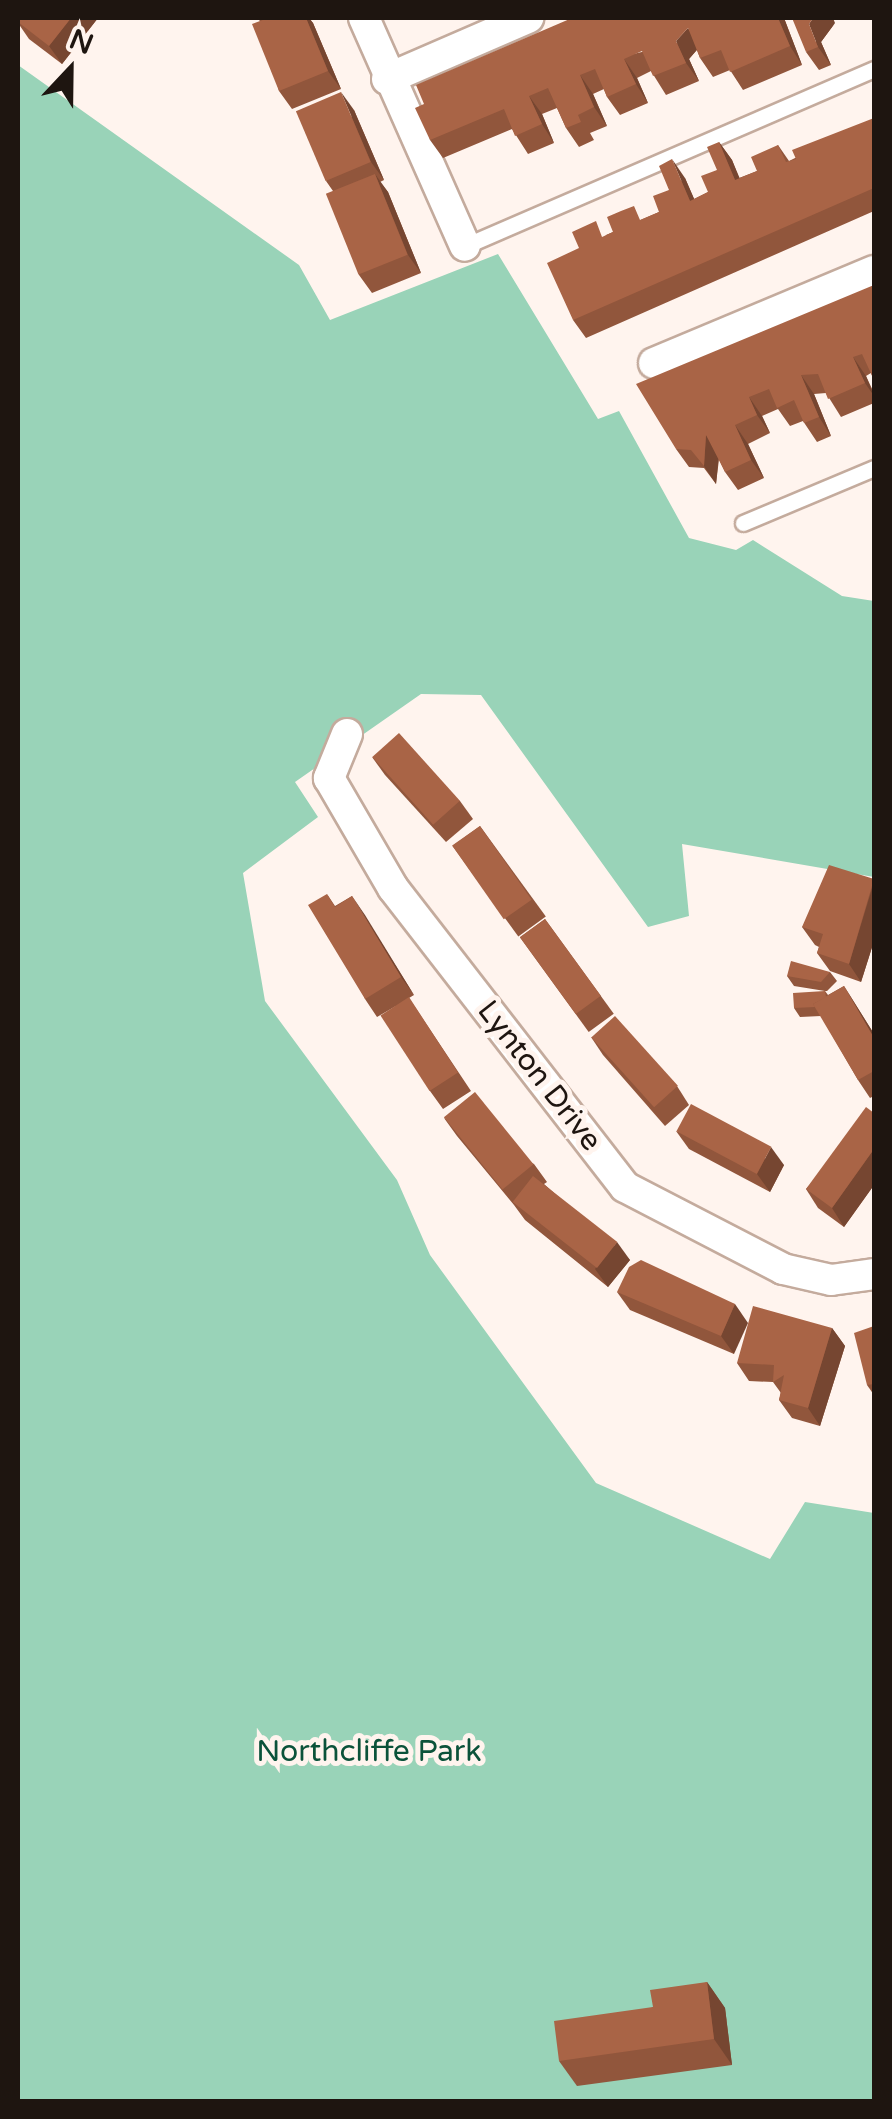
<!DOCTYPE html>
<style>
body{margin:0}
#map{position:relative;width:892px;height:2119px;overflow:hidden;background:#fff4ee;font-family:"Varela Round",sans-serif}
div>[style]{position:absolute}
.green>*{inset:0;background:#99d3b8}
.roads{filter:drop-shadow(2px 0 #c4ab9d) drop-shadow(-2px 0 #c4ab9d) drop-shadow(0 2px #c4ab9d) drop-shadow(0 -2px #c4ab9d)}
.service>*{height:15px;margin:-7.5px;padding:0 7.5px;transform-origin:7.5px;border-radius:7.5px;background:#fff}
.minor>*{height:30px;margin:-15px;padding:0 15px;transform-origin:15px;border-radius:15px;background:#fff}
.wall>*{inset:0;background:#91563c;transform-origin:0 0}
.shaded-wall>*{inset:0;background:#764631}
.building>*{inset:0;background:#a96446;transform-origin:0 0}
span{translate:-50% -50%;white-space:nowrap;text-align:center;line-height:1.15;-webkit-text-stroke:10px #fff4ee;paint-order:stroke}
.street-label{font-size:30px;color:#1e1510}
.park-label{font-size:30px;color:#0b523a}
.frame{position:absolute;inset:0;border:20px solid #1e1510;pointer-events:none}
.north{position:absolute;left:20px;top:20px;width:100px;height:100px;-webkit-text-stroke:8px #fff4ee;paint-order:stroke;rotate:22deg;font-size:28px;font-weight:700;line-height:40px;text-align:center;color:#1e1510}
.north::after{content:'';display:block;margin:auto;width:35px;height:45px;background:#1e1510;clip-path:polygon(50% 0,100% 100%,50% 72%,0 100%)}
</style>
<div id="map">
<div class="green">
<div style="clip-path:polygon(18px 65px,299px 265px,330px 320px,498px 254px,598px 419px,619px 411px,689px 538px,736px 550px,753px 540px,842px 596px,874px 601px,874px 877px,682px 844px,689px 916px,648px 927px,481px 695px,421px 694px,295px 782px,318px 817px,243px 873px,265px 1001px,397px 1180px,430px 1255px,596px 1483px,770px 1559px,805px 1502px,874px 1513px,874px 2101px,18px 2101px)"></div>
</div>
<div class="roads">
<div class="service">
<div style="left:465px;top:246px;width:446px;rotate:-23.4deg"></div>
<div style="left:743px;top:523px;width:142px;rotate:-22.8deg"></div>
</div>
<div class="minor">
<div style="left:364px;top:18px;width:249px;rotate:66.1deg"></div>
<div style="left:387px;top:79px;width:154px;rotate:-23.4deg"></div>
<div style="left:654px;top:363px;width:238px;rotate:-22.7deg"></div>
<div style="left:347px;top:734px;width:48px;rotate:112.2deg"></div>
<div style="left:329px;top:778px;width:127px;rotate:59.8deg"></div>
<div style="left:393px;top:888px;width:378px;rotate:52.2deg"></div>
<div style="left:625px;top:1187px;width:178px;rotate:27.4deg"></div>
<div style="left:783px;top:1269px;width:49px;rotate:12.9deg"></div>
<div style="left:831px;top:1280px;width:43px;rotate:-7.9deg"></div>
</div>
</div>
<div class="wall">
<div style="clip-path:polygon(19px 18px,98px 18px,62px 64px,29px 39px,18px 23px)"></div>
<div style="clip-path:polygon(257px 18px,309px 18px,313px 23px,341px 89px,292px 109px,279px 91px,260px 21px)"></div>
<div style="clip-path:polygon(784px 18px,802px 65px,743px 90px,730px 70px,713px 77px,700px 58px,697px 50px,689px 59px,699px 81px,666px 95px,651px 71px,637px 78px,648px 103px,620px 115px,607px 97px,604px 89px,593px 94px,607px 126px,590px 133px,594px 140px,579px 147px,566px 128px,557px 108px,542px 114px,554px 143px,528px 154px,512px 129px,443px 158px,430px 140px,424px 104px)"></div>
<div style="clip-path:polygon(835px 23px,821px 42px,831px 65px,819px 70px,806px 52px)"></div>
<div style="clip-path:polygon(354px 110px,384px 180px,380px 182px,388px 192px,421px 273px,372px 293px,359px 275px,333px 191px,326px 181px)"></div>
<div style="clip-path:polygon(874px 119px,874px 211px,586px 338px,573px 320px,606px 235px,659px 212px,669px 190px,685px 178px,694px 199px,708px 192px,717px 170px,719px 142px,732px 160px,739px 178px,757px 171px,778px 145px,789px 161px)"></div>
<div style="clip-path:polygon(874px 285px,874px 381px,871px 373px,866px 376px,874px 393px,874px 403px,841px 417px,826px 393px,814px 394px,831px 436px,817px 442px,803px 421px,790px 426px,778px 409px,762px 416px,770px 433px,748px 444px,764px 478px,738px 490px,725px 472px,719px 459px,716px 484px,704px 468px,689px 467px,676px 449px)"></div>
<div style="clip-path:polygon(372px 757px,460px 801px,473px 819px,446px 842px,385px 775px)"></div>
<div style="left:480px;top:826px;width:112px;height:34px;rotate:54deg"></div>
<div style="clip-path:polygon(874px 879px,874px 941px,861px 982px,830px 971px,817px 953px,819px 947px,815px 945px,802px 927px)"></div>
<div style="clip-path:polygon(327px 894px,335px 906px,352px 896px,414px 995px,409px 998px,471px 1091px,443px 1109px,430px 1091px,396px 1006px,377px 1017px,365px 999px)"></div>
<div style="left:545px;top:919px;width:117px;height:31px;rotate:54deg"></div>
<div style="clip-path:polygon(830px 972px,837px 981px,827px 991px,825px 991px,828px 995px,844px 986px,874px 1034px,874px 1096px,870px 1098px,858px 1080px,821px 1016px,800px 1017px,794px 1008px,825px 991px,794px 986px,787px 976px)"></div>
<div style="clip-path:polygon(591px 1037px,677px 1086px,689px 1105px,665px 1126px,603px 1055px)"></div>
<div style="clip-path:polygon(874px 1113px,874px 1185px,844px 1227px,818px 1208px,806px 1189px)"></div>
<div style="clip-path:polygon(444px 1118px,534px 1164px,547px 1182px,544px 1184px,630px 1260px,608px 1287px,525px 1220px,514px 1205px,457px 1136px)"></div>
<div style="clip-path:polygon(676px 1131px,784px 1165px,770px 1192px,689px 1149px)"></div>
<div style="clip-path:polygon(617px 1292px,735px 1304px,734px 1354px,630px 1310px)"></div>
<div style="clip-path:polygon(874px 1326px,874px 1395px,867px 1385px)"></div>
<div style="clip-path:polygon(832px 1328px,845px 1346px,820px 1426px,792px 1418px,779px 1400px,781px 1393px,773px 1382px,749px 1381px,737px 1363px)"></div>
<div style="clip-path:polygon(707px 1982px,725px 2008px,732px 2065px,577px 2086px,559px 2061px,653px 2007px)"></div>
</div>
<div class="shaded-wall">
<div style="clip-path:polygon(71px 18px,98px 18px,62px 64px,49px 46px)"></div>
<div style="clip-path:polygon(306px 18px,309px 18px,313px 23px,341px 89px,328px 71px)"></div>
<div style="clip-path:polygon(778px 18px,784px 18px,802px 65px,790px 46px)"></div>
<div style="clip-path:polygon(813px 18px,833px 18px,835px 23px,821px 42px,831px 65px,818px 47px,809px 24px)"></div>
<div style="clip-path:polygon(688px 28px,700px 46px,689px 59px,699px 81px,686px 63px,676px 41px)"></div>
<div style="clip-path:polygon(624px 59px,637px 78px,648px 103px,636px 84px)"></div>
<div style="clip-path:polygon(580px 75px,593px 94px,607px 126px,594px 107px)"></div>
<div style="clip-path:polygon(341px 92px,354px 110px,384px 180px,371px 162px)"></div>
<div style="clip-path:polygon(529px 96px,542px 114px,554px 143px,542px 124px)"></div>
<div style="clip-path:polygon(719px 142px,732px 160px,748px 198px,735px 180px)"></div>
<div style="clip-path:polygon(672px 159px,685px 178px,703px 219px,690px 201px)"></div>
<div style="clip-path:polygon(375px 174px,388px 192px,421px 273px,408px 255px)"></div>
<div style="clip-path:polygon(853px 357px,866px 376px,874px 396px,865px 383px)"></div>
<div style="clip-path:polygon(801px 375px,814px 394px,831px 436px,819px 417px)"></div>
<div style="clip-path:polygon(749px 397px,762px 416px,770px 433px,757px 415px)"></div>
<div style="clip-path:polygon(735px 425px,748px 444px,764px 478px,751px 460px)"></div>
<div style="clip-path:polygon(706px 435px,719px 453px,716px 484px,704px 466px)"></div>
<div style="clip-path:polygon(874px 882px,874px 941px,861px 982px,849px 964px)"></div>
<div style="clip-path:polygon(352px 896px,365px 915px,414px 995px,401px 977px)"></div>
<div style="clip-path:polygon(844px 986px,874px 1034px,874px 1038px)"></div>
<div style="clip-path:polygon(771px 1147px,784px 1165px,770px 1192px,757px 1174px)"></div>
<div style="clip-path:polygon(874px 1149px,874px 1185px,844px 1227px,832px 1208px)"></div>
<div style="clip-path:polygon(617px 1242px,630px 1260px,608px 1287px,595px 1269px)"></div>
<div style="clip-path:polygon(735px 1304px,748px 1323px,734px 1354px,721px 1336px)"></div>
<div style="clip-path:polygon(832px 1328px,845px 1346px,820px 1426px,808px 1408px)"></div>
<div style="clip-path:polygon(707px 1982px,725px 2008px,732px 2065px,714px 2039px)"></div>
</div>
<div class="building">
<div style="clip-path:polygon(19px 18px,71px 18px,49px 46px,18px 22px)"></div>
<div style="clip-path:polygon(268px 18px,306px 18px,328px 71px,279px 91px,252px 24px)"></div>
<div style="clip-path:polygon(572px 18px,778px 18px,790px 46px,730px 72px,721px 50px,700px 58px,688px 28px,676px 41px,686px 63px,653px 76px,642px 51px,624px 59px,636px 84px,607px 97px,595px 69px,580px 75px,594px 107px,578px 115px,581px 122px,566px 128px,548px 88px,529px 96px,542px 124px,515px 136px,504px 109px,430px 140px,415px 108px,424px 104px,416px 85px)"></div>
<div style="clip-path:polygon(792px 18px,813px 18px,809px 24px,818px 47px,806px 52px)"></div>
<div style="left:341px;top:92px;width:76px;height:49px;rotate:67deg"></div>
<div style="clip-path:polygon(874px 118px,874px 188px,573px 320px,547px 263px,579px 248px,572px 232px,596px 221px,602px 237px,613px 232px,607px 217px,621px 211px,634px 206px,640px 220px,659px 212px,653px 196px,669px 190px,659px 166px,672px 159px,690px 201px,708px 192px,701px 176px,717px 170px,707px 147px,719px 142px,735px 180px,757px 171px,751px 157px,778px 145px,786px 162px,796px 159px,792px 150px)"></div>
<div style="left:375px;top:174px;width:87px;height:53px;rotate:68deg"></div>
<div style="clip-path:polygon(874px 285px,874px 380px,862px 354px,853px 357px,865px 383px,828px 399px,818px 374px,801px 375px,819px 417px,804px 423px,794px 400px,777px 408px,769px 389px,749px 397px,757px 415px,735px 425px,751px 460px,725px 472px,706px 435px,704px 466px,691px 450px,676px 449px,636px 384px)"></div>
<div style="left:399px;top:733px;width:91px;height:36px;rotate:48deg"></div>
<div style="left:480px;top:826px;width:90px;height:34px;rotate:55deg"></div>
<div style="clip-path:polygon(829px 865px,874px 879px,849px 964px,817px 953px,823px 934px,802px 927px)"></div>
<div style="clip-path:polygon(327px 894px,335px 907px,352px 896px,401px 977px,365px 999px,308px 905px)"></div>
<div style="left:545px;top:919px;width:95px;height:31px;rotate:54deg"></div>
<div style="clip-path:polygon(791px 961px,830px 972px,821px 982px,787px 976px)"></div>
<div style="clip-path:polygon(844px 986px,874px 1038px,874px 1071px,858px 1080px,813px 1004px)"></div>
<div style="clip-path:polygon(825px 991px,826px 997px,813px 1004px,815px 1007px,794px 1008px,793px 993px)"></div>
<div style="left:409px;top:997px;width:90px;height:34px;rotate:57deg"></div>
<div style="left:615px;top:1016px;width:94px;height:32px;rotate:48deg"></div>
<div style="left:475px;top:1092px;width:93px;height:40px;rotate:51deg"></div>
<div style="left:691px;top:1104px;width:91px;height:31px;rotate:28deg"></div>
<div style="clip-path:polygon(866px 1107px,874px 1113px,874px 1149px,832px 1208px,806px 1189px)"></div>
<div style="left:533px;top:1176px;width:107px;height:33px;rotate:38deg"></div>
<div style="clip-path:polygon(641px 1260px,735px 1304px,721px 1336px,617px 1292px,629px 1267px)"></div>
<div style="clip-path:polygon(753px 1306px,832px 1328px,808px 1408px,779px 1400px,784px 1375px,773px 1382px,774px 1365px,737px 1363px)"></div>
<div style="clip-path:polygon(874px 1326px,874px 1384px,867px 1385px,854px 1333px)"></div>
<div style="clip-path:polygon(707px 1982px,714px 2039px,559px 2061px,554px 2021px,653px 2007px,650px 1990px)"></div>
</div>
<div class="street-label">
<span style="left:539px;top:1076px;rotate:52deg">Lynton Drive</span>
</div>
<div class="park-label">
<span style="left:369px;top:1752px">Northcliffe Park</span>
</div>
<div class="frame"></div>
<div class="north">N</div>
</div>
